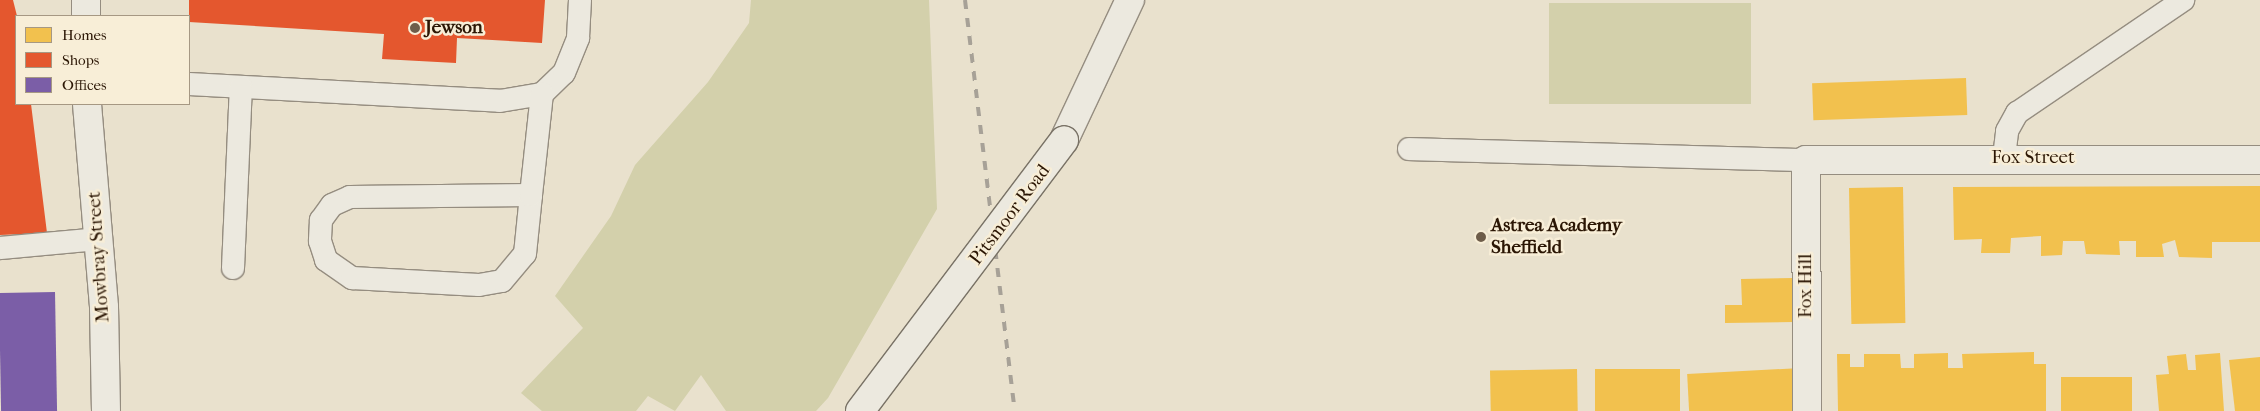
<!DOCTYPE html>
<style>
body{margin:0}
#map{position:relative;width:2260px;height:411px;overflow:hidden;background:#e9e1cd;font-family:"IM FELL French Canon",serif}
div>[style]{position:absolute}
.green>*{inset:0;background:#d3d0ab;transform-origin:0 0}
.homes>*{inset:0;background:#f2c14e;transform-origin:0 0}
.shops>*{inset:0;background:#e4572e}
.offices>*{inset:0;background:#7b5ea7;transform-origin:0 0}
.roads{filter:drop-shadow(1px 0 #958d80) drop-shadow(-1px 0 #958d80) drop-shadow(0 1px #958d80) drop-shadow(0 -1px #958d80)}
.lane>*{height:22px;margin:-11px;padding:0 11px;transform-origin:11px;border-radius:11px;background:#ece9df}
.street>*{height:28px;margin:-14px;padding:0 14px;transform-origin:14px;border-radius:14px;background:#ece9df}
.secondary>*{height:28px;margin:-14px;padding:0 14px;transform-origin:14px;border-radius:14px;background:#ece9df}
.rail>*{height:4px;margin-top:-2px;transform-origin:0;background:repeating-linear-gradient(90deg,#a7a197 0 9px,transparent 0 18px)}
.bridges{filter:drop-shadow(1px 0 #797266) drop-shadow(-1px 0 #797266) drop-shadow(0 1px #797266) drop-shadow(0 -1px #797266)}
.secondary-bridge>*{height:28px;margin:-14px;padding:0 14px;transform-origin:14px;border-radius:14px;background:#ece9df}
.dots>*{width:14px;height:14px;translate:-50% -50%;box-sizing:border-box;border:2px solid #f8eed7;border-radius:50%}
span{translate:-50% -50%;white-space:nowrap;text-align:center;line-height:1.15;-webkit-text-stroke:5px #f8eed7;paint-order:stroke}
.poi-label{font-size:19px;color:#2b1604;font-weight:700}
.left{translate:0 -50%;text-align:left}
.street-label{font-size:19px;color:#2b1604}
.legend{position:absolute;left:15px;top:15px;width:175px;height:90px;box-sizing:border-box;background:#f8eed7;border:1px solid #a69883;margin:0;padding:6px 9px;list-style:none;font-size:15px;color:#2b1604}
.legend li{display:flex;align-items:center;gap:10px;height:25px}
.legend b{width:25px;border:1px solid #a69883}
</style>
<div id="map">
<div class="green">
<div style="clip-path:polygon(751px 0,929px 0,937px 209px,828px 398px,816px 411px,726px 411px,701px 375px,675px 411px,648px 396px,636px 411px,542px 411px,521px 393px,583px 328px,555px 296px,611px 216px,635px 165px,708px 82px,749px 23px)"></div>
<div style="left:1549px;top:3px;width:202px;height:101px"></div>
</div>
<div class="homes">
<div style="left:1966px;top:78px;width:37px;height:154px;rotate:88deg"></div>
<div style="clip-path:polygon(2260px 186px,2260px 242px,2212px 242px,2212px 258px,2179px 257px,2175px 240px,2162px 244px,2164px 257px,2136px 257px,2136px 241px,2119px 241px,2120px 255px,2086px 254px,2084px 241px,2063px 241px,2062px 255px,2041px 256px,2041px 236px,2011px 238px,2010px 253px,1981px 253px,1982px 239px,1954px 240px,1953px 187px)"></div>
<div style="left:1903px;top:187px;width:136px;height:54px;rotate:89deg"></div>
<div style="clip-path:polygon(1793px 278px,1794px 322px,1725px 323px,1725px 305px,1742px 305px,1741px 279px)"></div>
<div style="clip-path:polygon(2034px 352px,2034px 364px,2046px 364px,2046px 411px,1838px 411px,1837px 354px,1850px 354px,1850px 367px,1864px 367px,1864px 354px,1900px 354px,1901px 368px,1914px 368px,1914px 354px,1948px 353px,1948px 368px,1963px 368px,1962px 354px)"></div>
<div style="clip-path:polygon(2220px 353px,2224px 411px,2159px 411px,2156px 375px,2169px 374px,2167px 356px,2186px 354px,2188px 370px,2196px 370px,2195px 355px)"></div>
<div style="clip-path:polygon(2260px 357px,2260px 411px,2235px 411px,2229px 360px)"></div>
<div style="left:1801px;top:368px;width:43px;height:114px;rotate:87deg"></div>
<div style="left:1577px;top:369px;width:42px;height:87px;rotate:89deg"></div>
<div style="left:1680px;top:369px;width:42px;height:85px;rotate:90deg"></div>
<div style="left:2132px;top:377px;width:34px;height:71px;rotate:90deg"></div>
</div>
<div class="shops">
<div style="clip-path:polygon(0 0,13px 0,17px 16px,16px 104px,31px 104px,47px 233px,0 235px)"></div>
<div style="clip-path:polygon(189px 0,545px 0,542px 43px,457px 38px,456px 63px,382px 59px,384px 34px,189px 22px)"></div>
</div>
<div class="offices">
<div style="left:55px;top:292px;width:119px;height:56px;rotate:89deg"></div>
</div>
<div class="roads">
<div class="lane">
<div style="left:189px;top:84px;width:311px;rotate:3.1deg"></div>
<div style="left:500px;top:101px;width:43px;rotate:-9.5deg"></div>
<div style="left:542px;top:94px;width:30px;rotate:-44deg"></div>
<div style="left:564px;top:73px;width:38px;rotate:-68deg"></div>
<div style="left:578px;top:38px;width:38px;rotate:-87deg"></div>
<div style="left:1409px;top:149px;width:397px;rotate:1.6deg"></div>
<div style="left:2004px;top:157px;width:26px;rotate:-83deg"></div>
<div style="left:2007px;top:131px;width:21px;rotate:-61deg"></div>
<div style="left:2017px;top:113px;width:201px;rotate:-34.2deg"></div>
<div style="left:531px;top:195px;width:181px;rotate:179.4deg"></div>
<div style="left:350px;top:197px;width:20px;rotate:156deg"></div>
<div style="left:332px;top:205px;width:19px;rotate:126deg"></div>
<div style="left:321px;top:220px;width:21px;rotate:93deg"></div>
<div style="left:320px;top:241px;width:20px;rotate:72deg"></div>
<div style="left:326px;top:260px;width:32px;rotate:35deg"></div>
<div style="left:352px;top:278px;width:127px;rotate:3.2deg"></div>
<div style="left:479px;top:285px;width:23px;rotate:-10deg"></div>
<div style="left:502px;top:281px;width:35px;rotate:-50deg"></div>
<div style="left:525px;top:254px;width:59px;rotate:-84.2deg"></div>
<div style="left:531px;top:195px;width:102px;rotate:-83.8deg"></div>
<div style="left:0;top:248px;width:98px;rotate:-5.2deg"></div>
<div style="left:233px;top:268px;width:181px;rotate:-87.5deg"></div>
</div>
<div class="street">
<div style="left:1807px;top:411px;width:251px;rotate:-90.2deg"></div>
<div style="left:1806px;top:160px;width:454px"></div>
</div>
<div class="secondary">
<div style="left:86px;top:16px;width:16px;rotate:-90deg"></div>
<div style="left:87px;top:104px;width:204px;rotate:85.2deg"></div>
<div style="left:104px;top:307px;width:104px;rotate:88.9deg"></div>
<div style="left:1064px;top:140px;width:155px;rotate:-64.8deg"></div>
</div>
</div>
<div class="rail">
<div style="left:965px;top:0;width:414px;rotate:83.1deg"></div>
</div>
<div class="bridges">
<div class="secondary-bridge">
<div style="left:860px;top:411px;width:339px;rotate:-53deg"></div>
</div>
</div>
<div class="dots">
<div style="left:415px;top:28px;background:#6e5d4a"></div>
<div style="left:1481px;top:237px;background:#6e5d4a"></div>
</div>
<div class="poi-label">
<span class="left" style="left:425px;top:28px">Jewson</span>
<span class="left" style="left:1491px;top:237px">Astrea Academy<br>Sheffield</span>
</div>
<div class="street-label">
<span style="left:2033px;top:158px">Fox Street</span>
<span style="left:1010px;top:215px;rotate:-53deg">Pitsmoor Road</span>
<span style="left:99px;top:257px;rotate:-94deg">Mowbray Street</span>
<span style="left:1806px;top:286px;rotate:-90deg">Fox Hill</span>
</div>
<ul class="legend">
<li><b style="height:14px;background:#f2c14e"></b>Homes</li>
<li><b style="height:14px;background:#e4572e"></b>Shops</li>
<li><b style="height:14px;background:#7b5ea7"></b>Offices</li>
</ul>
</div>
